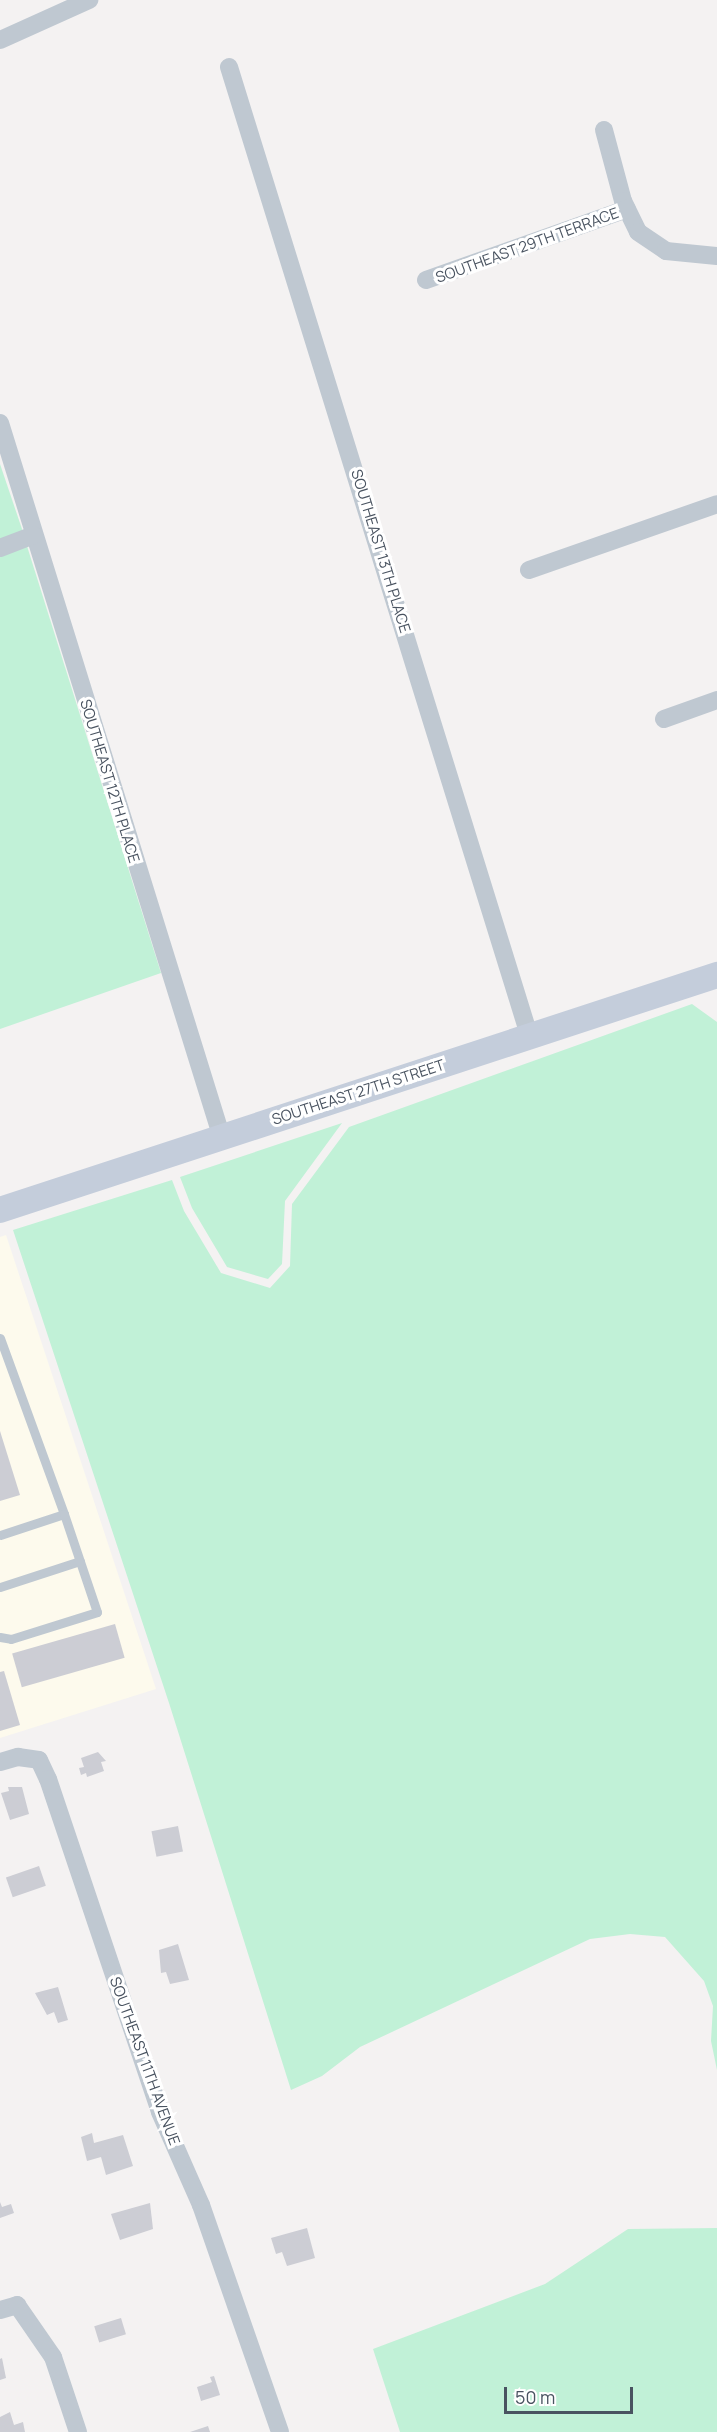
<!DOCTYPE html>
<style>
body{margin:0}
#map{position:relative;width:717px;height:2432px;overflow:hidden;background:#f4f2f2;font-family:Manrope,sans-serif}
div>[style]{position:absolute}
.commercial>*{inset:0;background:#fdfaed}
.green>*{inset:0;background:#c1f1d7}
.building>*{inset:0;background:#cccdd4;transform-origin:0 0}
.lane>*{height:9px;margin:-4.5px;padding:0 4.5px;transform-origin:4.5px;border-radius:4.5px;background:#bfc8d1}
.street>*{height:18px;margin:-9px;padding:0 9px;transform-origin:9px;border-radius:9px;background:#bfc8d1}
.secondary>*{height:26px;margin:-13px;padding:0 13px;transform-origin:13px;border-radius:13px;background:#c4cddb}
span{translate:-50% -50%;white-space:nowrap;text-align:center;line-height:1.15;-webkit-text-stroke:6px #fff;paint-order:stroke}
.street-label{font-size:15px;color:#495360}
.scale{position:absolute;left:504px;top:2387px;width:129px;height:27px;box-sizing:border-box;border:3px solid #495360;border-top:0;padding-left:8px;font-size:18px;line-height:21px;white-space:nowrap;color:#495360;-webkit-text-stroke:4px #fff;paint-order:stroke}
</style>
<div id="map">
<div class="commercial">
<div style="clip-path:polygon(6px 1235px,156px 1689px,0 1738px,0 1237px)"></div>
</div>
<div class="green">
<div style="clip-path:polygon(0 464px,23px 532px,0 540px)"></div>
<div style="clip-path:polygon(27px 546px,161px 973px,0 1029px,0 556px)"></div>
<div style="clip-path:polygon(692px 1004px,717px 1022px,717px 2070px,711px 2041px,713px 2006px,704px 1981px,665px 1937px,630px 1934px,590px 1939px,360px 2047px,322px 2076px,291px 2090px,169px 1703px,13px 1230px,172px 1180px,184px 1211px,221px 1273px,270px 1288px,290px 1266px,292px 1204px,349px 1127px)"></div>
<div style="clip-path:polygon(342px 1123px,285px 1201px,282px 1264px,268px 1279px,227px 1267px,192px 1208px,180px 1177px)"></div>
<div style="clip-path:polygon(717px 2228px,717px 2432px,400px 2432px,373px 2349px,545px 2284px,628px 2229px)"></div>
</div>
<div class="building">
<div style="clip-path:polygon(0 1431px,20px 1495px,0 1501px)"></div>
<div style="left:115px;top:1624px;width:35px;height:107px;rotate:74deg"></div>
<div style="clip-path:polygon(4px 1671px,20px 1725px,0 1731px,0 1672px)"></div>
<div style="clip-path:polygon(98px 1752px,106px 1761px,101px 1762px,104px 1771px,87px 1777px,86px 1773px,81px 1775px,79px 1768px,84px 1767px,81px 1758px)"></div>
<div style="clip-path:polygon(8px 1787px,22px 1787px,29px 1814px,10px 1820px,1px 1793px,9px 1791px)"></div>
<div style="left:178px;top:1826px;width:26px;height:27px;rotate:79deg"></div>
<div style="left:39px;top:1866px;width:21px;height:35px;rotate:71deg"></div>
<div style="clip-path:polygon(178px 1944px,189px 1980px,170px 1984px,166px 1972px,161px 1973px,159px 1950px)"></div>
<div style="clip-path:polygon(58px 1987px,68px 2020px,58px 2023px,54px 2012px,47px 2015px,35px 1993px)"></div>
<div style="clip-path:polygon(92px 2133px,94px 2143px,123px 2135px,133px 2166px,106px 2175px,101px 2157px,87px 2161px,81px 2137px)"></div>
<div style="clip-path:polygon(0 2202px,2px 2207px,11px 2204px,14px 2213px,0 2218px)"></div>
<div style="clip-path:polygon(150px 2203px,153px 2229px,120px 2240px,111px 2214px)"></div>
<div style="clip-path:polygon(307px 2228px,315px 2258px,287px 2266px,282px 2252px,276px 2254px,271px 2238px)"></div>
<div style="left:121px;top:2318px;width:17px;height:28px;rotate:73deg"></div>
<div style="clip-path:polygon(2px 2358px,6px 2378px,0 2380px,0 2359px)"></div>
<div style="clip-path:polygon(214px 2376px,220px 2395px,201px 2401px,197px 2387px,212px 2382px,210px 2377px)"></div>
<div style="clip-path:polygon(10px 2412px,14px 2425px,23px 2422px,25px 2432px,0 2432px,0 2417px)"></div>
<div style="clip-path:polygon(208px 2426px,210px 2432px,190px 2432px)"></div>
</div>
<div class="lane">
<div style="left:0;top:1338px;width:187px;rotate:70deg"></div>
<div style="left:64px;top:1514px;width:67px;rotate:161.8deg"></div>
<div style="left:0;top:1587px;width:84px;rotate:-18deg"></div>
<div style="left:0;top:1637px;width:11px;rotate:10deg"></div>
<div style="left:11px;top:1639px;width:90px;rotate:-17.4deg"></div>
<div style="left:97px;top:1612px;width:103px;rotate:-108.6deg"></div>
</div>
<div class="street">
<div style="left:0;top:40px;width:98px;rotate:-24.2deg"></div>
<div style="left:229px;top:67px;width:1013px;rotate:72.78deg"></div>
<div style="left:604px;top:130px;width:73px;rotate:75deg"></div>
<div style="left:623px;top:201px;width:34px;rotate:64deg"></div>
<div style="left:638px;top:232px;width:34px;rotate:34deg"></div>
<div style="left:666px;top:251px;width:51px;rotate:5.6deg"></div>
<div style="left:426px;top:280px;width:213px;rotate:-19.5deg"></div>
<div style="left:0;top:423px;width:749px;rotate:72.75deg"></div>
<div style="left:0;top:548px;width:36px;rotate:-21deg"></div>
<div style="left:529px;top:570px;width:199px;rotate:-19.3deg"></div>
<div style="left:664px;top:719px;width:56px;rotate:-19.7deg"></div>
<div style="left:0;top:1762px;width:19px;rotate:-16deg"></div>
<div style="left:18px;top:1757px;width:21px;rotate:8deg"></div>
<div style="left:39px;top:1760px;width:21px;rotate:65deg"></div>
<div style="left:48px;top:1779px;width:351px;rotate:71.4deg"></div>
<div style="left:160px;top:2112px;width:102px;rotate:66.2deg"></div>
<div style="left:201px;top:2205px;width:240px;rotate:70.8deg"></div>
<div style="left:0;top:2310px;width:18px;rotate:-16deg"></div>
<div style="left:17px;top:2305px;width:63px;rotate:55.3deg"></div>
<div style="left:53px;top:2357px;width:79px;rotate:71.6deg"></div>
</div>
<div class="secondary">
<div style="left:0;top:1210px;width:755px;rotate:-18.15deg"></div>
</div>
<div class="street-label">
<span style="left:527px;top:245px;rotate:-20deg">SOUTHEAST 29TH TERRACE</span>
<span style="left:381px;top:551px;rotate:73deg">SOUTHEAST 13TH PLACE</span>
<span style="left:110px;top:781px;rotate:73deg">SOUTHEAST 12TH PLACE</span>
<span style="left:358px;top:1092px;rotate:-18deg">SOUTHEAST 27TH STREET</span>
<span style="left:145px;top:2061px;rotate:70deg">SOUTHEAST 11TH AVENUE</span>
</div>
<div class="scale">50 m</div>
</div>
